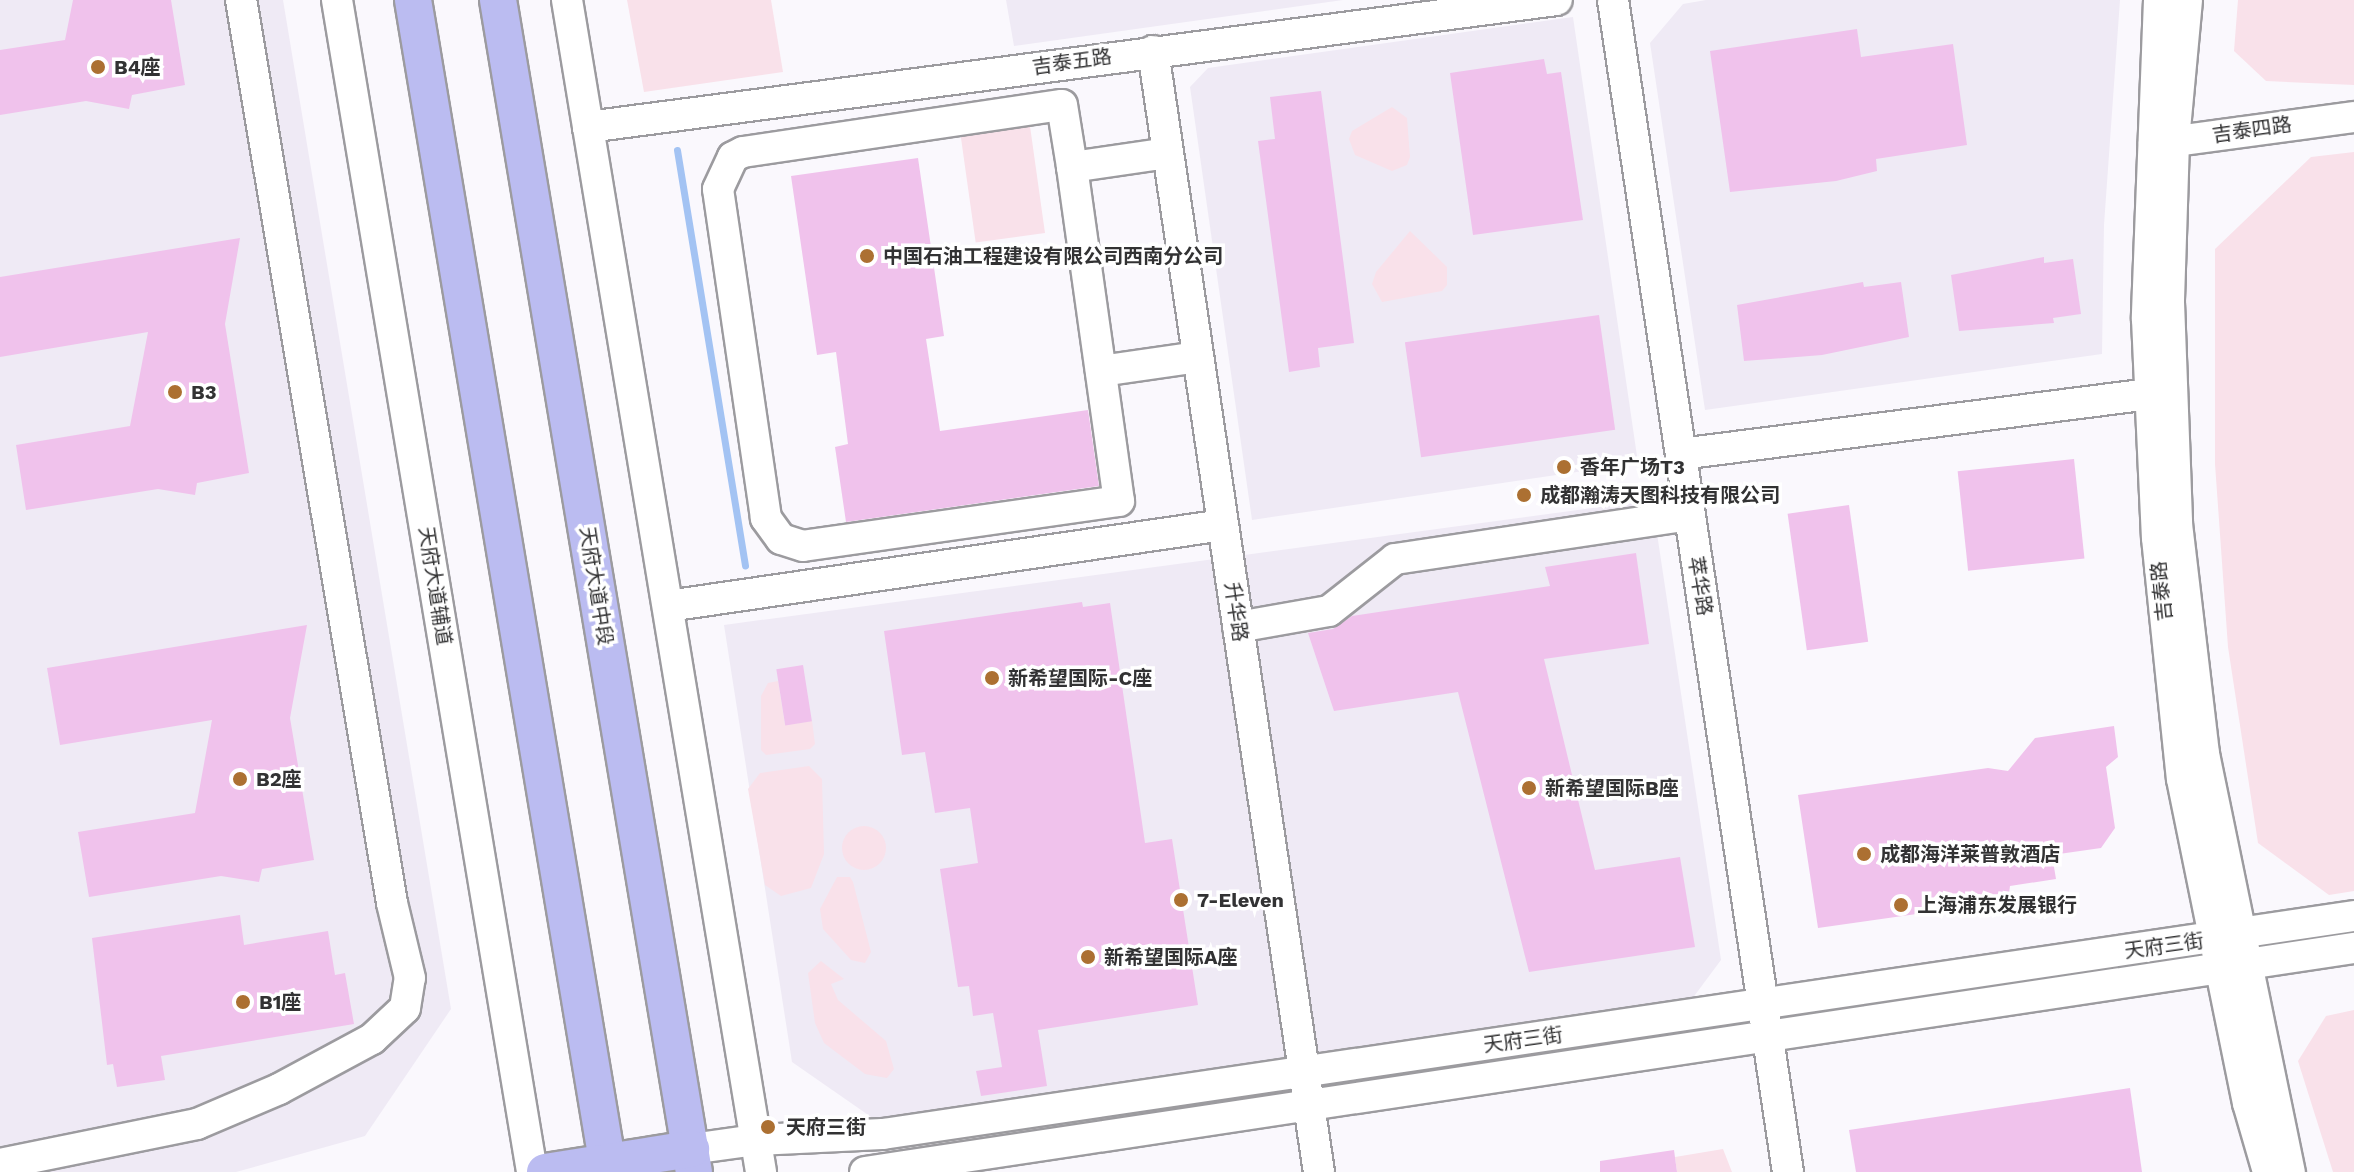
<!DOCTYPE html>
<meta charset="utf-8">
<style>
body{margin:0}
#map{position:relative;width:2354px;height:1172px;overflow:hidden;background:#faf8fd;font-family:"Work Sans","Noto Sans SC",sans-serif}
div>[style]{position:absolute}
.built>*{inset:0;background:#efeaf5}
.green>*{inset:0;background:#f9e1ea;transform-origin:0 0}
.round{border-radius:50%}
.stream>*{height:7px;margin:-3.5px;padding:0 3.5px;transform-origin:3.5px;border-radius:3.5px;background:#a3c3f3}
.building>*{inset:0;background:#f0c2ec;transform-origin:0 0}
.roads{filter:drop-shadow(2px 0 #9c9b9f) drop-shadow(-2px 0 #9c9b9f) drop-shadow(0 2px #9c9b9f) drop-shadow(0 -2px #9c9b9f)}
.minor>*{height:30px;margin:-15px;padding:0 15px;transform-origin:15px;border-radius:15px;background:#fff}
.major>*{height:36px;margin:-18px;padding:0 18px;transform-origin:18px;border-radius:18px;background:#bbbcf1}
.dots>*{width:22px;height:22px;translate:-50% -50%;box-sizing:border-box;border:4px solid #fff;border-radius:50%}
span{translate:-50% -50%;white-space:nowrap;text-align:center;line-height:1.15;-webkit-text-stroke:7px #fff;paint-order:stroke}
.street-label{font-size:20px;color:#323233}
.poi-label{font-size:20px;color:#323233;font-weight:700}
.left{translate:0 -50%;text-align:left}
</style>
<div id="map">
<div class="built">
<div style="clip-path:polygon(0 0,283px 0,451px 1009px,365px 1136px,236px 1172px,0 1172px)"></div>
<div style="clip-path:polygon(1006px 0,1343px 0,1014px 46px)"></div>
<div style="clip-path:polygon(1706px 0,2120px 0,2104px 225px,2102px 354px,1705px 410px,1650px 43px,1683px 4px)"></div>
<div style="clip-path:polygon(1573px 17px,1638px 463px,1252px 520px,1190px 87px,1208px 68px)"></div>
<div style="clip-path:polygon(1652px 500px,1721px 960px,1692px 999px,874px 1119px,792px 1062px,724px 625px)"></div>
</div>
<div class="green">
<div style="clip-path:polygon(627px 0,771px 0,783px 72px,644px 92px)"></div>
<div style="clip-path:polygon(2238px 0,2354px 0,2354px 85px,2266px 81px,2234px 51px)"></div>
<div style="clip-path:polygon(1392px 107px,1407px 118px,1410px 157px,1407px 165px,1392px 171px,1355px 155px,1349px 139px,1352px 131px)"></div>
<div style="left:1029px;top:119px;width:115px;height:70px;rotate:82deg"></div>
<div style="clip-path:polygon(2354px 152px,2354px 891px,2329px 895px,2258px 843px,2228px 647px,2215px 464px,2215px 249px,2311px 157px)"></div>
<div style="clip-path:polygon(1410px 231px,1447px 267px,1447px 285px,1442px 291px,1382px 302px,1372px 284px,1376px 272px)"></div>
<div style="clip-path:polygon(778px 681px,785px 725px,812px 721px,815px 744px,810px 749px,766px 755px,761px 750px,761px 696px,768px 683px)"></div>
<div style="clip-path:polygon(809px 766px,822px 779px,824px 854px,811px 888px,781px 896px,765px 885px,748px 789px,760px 773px)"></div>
<div class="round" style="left:842px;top:826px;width:44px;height:44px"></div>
<div style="clip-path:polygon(837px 877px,850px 877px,853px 882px,871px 952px,865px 963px,851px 960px,823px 929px,820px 909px)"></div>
<div style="clip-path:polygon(821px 961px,844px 979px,831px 984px,838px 1000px,886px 1041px,894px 1069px,887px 1078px,865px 1074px,824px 1043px,815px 1023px,808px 973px)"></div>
<div style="clip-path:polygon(2354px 1010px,2354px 1172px,2333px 1172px,2298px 1061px,2326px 1016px)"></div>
<div style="clip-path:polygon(1723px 1149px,1732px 1172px,1677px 1172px,1675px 1157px)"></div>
</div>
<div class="stream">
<div style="left:677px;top:150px;width:421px;rotate:80.7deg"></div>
</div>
<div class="building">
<div style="clip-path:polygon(73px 0,171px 0,185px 85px,132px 95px,129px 109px,86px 101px,0 115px,0 50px,65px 40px)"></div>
<div style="clip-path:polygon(1857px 29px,1861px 57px,1953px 44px,1967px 145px,1876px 159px,1877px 171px,1836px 181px,1730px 192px,1710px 51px)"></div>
<div style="clip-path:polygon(1544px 59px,1547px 74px,1561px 72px,1583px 220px,1473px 235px,1450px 73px)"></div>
<div style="clip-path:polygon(1321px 91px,1354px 343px,1318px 348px,1320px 367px,1289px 372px,1258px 141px,1275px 139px,1270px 97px)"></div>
<div style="clip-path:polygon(918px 158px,944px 336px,926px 339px,940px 431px,1088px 410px,1099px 486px,846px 522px,835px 447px,848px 444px,836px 352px,817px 355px,791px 176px)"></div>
<div style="clip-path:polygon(240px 238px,225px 324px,249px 473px,197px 483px,195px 495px,158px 489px,26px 510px,16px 445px,130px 426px,148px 332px,0 357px,0 277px)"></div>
<div style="clip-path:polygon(2044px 257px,2044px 263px,2073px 259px,2081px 314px,2053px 318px,2054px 323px,1959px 331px,1951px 275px)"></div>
<div style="clip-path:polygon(1863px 282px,1864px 287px,1901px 282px,1909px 337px,1822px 355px,1744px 361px,1737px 305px)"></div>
<div style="left:1599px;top:315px;width:116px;height:196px;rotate:82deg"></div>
<div style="left:2074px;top:459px;width:100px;height:117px;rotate:84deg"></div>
<div style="left:1849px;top:505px;width:138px;height:62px;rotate:82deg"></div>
<div style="clip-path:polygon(1636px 553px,1649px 644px,1544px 659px,1595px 870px,1680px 857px,1695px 947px,1529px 972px,1458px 692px,1334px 711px,1308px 633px,1333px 629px,1352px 616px,1550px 586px,1545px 567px)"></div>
<div style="clip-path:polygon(1082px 602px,1083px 607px,1110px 603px,1145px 843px,1172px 839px,1198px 1005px,1038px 1030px,1047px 1086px,981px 1096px,976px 1071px,1002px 1067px,993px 1013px,973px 1016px,969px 986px,958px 987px,940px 869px,978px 863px,970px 808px,935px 813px,925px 752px,902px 755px,884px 631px)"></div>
<div style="clip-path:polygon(307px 625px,290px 718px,314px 860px,262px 869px,259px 882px,221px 876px,89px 897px,78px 832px,195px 813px,212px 720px,60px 745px,47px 668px)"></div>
<div style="left:803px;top:665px;width:57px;height:27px;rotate:81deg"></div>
<div style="clip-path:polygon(2114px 726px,2118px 757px,2106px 767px,2115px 828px,2101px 848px,2052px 855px,2056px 879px,2010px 886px,2008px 901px,1818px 928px,1798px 795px,1988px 768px,2008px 771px,2035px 738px)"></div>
<div style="clip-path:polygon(240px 915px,244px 945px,328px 931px,335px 975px,345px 973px,354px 1024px,161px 1056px,165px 1080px,117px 1087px,113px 1064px,107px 1065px,92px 938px)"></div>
<div style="clip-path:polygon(2130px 1088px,2142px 1172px,1856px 1172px,1849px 1130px)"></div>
<div style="clip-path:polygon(1674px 1150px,1677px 1172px,1600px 1172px,1600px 1161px)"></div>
</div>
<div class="roads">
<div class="minor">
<div style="left:337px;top:0;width:1188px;rotate:80.55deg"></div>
<div style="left:567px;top:0;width:1188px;rotate:80.6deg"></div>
<div style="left:1613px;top:0;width:1185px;rotate:81.51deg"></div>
<div style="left:2159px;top:0;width:319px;rotate:92.2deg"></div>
<div style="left:2147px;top:319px;width:219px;rotate:87.4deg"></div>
<div style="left:2157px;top:538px;width:242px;rotate:84.1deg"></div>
<div style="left:2182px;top:779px;width:331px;rotate:78.5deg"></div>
<div style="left:2248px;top:1103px;width:72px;rotate:73.8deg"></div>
<div style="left:2187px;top:0;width:142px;rotate:95.3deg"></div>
<div style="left:2174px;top:141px;width:161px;rotate:91.8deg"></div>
<div style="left:2169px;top:302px;width:222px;rotate:87.9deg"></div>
<div style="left:2177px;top:524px;width:232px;rotate:83.3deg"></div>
<div style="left:2204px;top:754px;width:427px;rotate:78.4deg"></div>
<div style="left:1153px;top:51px;width:1133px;rotate:81.58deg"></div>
<div style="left:588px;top:127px;width:977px;rotate:-7.47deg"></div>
<div style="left:2154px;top:144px;width:202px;rotate:-7.7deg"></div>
<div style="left:1072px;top:167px;width:337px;rotate:82deg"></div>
<div style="left:1119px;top:501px;width:319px;rotate:171.9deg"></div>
<div style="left:803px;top:546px;width:23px;rotate:-162deg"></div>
<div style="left:781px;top:539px;width:26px;rotate:-126deg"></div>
<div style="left:766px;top:518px;width:332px;rotate:-98.3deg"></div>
<div style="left:718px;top:189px;width:35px;rotate:-65deg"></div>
<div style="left:733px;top:157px;width:11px;rotate:-27deg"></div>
<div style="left:743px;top:152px;width:322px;rotate:-8.4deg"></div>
<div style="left:1062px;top:105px;width:63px;rotate:80.8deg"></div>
<div style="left:1072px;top:167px;width:97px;rotate:-8.3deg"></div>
<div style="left:1101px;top:371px;width:98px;rotate:-8.2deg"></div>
<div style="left:1681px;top:454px;width:493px;rotate:-7.3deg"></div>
<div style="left:668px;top:606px;width:561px;rotate:-8.3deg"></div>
<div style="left:1238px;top:627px;width:92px;rotate:-10deg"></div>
<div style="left:1329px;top:611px;width:84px;rotate:-38.2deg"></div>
<div style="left:1395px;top:559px;width:297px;rotate:-8.5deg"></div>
<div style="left:691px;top:1149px;width:66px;rotate:-7.9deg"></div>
<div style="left:756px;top:1140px;width:127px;rotate:-2.7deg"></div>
<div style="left:883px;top:1134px;width:1487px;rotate:-8.43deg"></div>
<div style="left:0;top:1164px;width:201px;rotate:-11.5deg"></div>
<div style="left:197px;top:1124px;width:89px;rotate:-23.1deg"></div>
<div style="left:279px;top:1089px;width:106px;rotate:-28.3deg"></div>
<div style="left:372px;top:1039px;width:45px;rotate:-43.2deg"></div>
<div style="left:405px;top:1008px;width:30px;rotate:-81deg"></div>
<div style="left:410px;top:978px;width:77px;rotate:-103.5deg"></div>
<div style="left:392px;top:903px;width:916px;rotate:-99.49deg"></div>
<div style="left:865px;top:1172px;width:1506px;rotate:-8.56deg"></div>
</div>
<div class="major">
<div style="left:413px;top:0;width:1188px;rotate:80.51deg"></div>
<div style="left:498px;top:0;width:1188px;rotate:80.51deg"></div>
<div style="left:545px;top:1172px;width:148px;rotate:-9deg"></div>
</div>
</div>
<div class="dots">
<div style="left:98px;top:67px;background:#ac7032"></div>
<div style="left:867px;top:256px;background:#ac7032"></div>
<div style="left:175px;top:392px;background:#ac7032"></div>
<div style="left:1564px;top:467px;background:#ac7032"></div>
<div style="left:1524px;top:495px;background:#ac7032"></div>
<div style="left:992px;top:678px;background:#ac7032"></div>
<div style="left:240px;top:779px;background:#ac7032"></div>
<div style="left:1529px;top:788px;background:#ac7032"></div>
<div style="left:1864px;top:854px;background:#ac7032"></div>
<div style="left:1181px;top:900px;background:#ac7032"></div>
<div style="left:1901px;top:905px;background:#ac7032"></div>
<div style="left:1088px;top:957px;background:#ac7032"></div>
<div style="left:243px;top:1002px;background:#ac7032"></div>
<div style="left:768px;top:1127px;background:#ac7032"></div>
</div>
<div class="street-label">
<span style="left:1072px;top:62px;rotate:-8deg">吉泰五路</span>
<span style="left:2252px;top:130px;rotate:-8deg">吉泰四路</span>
<span style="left:435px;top:586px;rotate:81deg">天府大道辅道</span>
<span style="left:596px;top:586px;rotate:81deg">天府大道中段</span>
<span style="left:1700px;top:586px;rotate:81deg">萃华路</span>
<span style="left:2162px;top:591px;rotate:-96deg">吉泰路</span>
<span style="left:1236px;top:612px;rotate:82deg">升华路</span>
<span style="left:2164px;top:946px;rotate:-8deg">天府三街</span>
<span style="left:1523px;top:1040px;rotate:-8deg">天府三街</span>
</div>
<div class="poi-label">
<span class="left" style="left:114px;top:67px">B4座</span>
<span class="left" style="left:883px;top:256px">中国石油工程建设有限公司西南分公司</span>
<span class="left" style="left:191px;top:392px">B3</span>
<span class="left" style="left:1580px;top:467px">香年广场T3</span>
<span class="left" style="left:1540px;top:495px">成都瀚涛天图科技有限公司</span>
<span class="left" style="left:1008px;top:678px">新希望国际-C座</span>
<span class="left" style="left:256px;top:779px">B2座</span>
<span class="left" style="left:1545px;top:788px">新希望国际B座</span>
<span class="left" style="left:1880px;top:854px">成都海洋莱普敦酒店</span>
<span class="left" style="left:1197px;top:900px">7-Eleven</span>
<span class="left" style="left:1917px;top:905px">上海浦东发展银行</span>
<span class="left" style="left:1104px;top:957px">新希望国际A座</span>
<span class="left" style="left:259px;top:1002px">B1座</span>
<span class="left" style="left:786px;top:1127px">天府三街</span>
</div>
</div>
